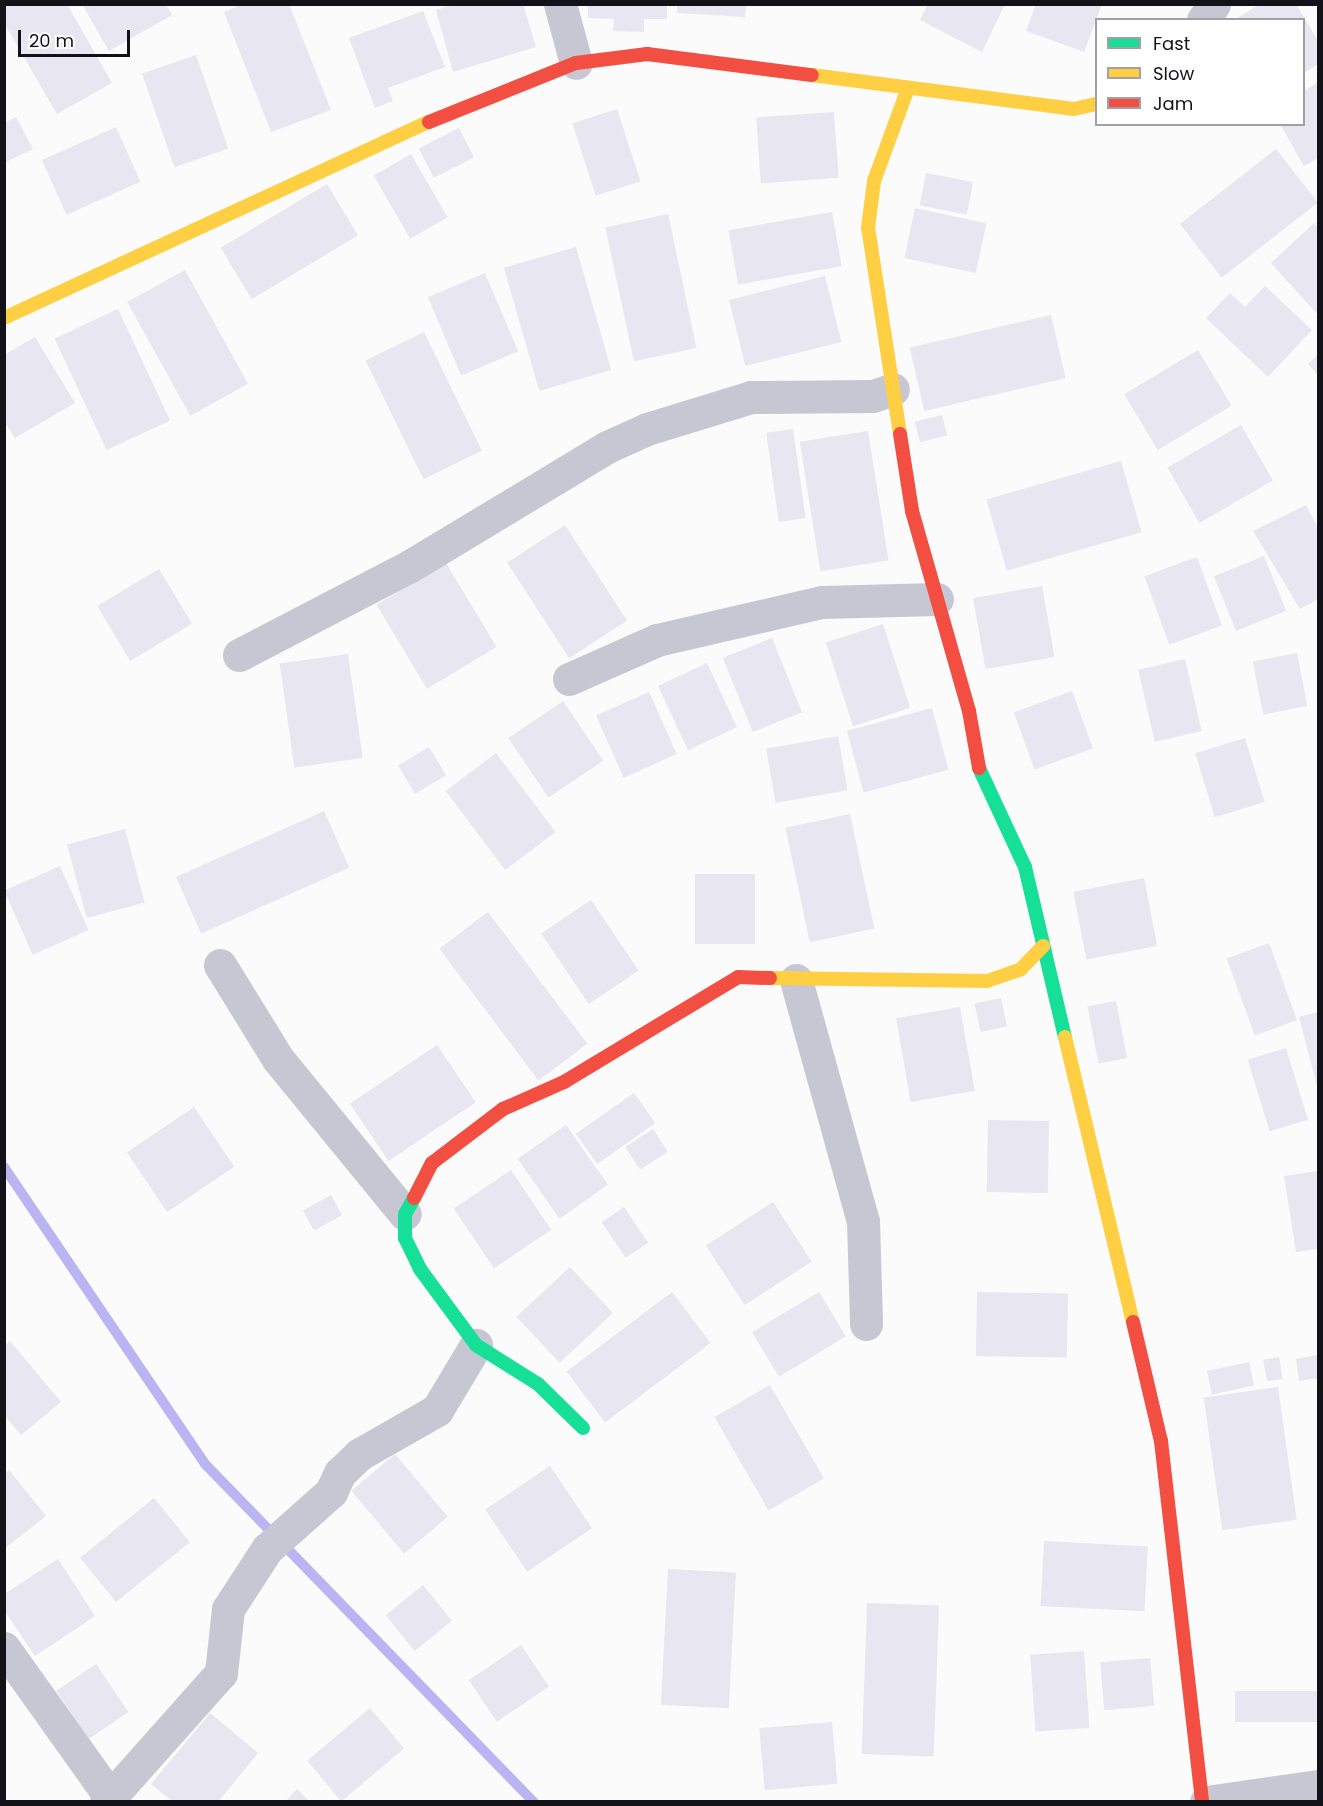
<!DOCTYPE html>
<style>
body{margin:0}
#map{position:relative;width:1323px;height:1806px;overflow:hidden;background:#fbfbfc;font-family:Poppins,sans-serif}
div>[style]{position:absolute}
.stream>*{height:10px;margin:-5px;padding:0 5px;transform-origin:5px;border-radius:5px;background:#bbb4f3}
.building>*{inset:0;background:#e7e6f1;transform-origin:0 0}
.street>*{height:33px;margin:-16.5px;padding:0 16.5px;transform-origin:16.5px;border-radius:16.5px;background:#c7c6d3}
.fast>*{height:14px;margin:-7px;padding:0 7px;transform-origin:7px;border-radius:7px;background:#16e098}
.slow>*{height:14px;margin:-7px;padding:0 7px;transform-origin:7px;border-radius:7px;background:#ffcf43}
.jam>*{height:14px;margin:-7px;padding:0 7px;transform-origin:7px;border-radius:7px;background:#f24e42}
span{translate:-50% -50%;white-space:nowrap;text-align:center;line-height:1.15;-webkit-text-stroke:4.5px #fff;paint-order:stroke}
.frame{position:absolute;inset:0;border:6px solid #131218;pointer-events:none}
.legend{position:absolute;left:1095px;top:18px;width:210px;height:108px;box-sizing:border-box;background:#fff;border:2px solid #a1a0a3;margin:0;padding:8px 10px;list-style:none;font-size:18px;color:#131218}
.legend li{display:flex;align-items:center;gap:12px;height:30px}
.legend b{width:30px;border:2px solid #a1a0a3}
.scale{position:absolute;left:18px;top:30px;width:112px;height:27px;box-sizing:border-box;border:3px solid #131218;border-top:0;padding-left:8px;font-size:18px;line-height:21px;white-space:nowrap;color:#131218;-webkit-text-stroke:4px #fff;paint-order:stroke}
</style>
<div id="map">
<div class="stream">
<div style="left:4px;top:1167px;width:359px;rotate:55.9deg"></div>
<div style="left:205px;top:1464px;width:472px;rotate:45.8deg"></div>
</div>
<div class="building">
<div style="clip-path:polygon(4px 4px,67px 4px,112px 83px,57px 114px,4px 23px)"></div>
<div style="clip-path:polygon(82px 4px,166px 4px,172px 15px,109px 51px)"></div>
<div style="clip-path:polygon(243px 4px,289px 4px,331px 110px,271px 132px,224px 12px)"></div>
<div style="clip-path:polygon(455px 4px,523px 4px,536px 47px,453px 72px,436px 10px)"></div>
<div style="clip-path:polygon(677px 4px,746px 4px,745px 17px,677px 13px)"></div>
<div style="clip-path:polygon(928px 4px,1005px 4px,982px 52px,920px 20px)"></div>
<div style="clip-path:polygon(1036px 4px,1102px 4px,1084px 52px,1026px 31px)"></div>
<div style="clip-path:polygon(1260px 4px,1296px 4px,1318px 41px,1318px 64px,1304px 73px,1304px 20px,1234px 20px)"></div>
<div style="clip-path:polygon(588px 5px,667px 5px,667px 19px,644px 19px,644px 32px,613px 31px,614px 19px,588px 18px)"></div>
<div style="clip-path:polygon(423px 11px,445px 67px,388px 88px,393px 101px,375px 108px,349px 38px)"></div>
<div style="left:196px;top:55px;width:99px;height:57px;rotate:71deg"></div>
<div style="clip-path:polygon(1318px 82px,1318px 158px,1304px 166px,1280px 124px,1304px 124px,1304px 91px)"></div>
<div style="left:617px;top:109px;width:76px;height:47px;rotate:72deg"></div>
<div style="left:834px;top:112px;width:66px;height:78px;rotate:86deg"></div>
<div style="clip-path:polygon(16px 117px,33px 149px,6px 162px,4px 123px)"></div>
<div style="left:116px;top:127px;width:60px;height:81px;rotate:66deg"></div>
<div style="left:459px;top:128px;width:33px;height:45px;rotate:63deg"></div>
<div style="left:1276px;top:149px;width:68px;height:122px;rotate:52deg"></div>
<div style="left:411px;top:154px;width:73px;height:43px;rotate:60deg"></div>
<div style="left:926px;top:173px;width:48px;height:33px;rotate:11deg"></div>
<div style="left:327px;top:184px;width:60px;height:124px;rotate:59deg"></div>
<div style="left:915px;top:208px;width:73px;height:51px;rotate:12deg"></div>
<div style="left:832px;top:212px;width:55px;height:105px;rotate:80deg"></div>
<div style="left:668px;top:214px;width:137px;height:64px;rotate:78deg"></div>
<div style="clip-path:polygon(1314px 223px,1318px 228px,1318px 315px,1271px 263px)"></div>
<div style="left:576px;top:247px;width:128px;height:75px;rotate:74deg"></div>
<div style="left:185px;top:270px;width:130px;height:66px;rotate:61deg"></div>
<div style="left:485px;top:273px;width:85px;height:62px;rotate:67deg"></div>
<div style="left:825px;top:276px;width:68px;height:99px;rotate:76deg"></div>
<div style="clip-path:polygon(1265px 286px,1312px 330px,1268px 377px,1206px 318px,1230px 293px,1245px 307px)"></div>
<div style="left:118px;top:309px;width:123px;height:70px;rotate:65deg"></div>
<div style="left:1051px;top:315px;width:65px;height:145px;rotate:77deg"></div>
<div style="left:424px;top:332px;width:132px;height:65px;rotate:64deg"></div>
<div style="clip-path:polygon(35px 337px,75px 403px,15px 438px,4px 421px,4px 355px)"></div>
<div style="left:1198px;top:350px;width:65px;height:86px;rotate:59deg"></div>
<div style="clip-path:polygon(1318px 355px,1318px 375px,1308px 364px)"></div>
<div style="left:942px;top:415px;width:21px;height:28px;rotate:76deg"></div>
<div style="left:1241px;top:425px;width:64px;height:85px;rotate:60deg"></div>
<div style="left:793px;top:429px;width:90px;height:27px;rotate:82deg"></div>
<div style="left:868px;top:431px;width:131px;height:69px;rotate:81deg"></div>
<div style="left:1121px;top:461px;width:74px;height:140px;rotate:74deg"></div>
<div style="clip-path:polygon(1306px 505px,1318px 528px,1318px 599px,1300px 609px,1253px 531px)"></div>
<div style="left:565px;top:525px;width:114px;height:69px;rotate:57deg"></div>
<div style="left:1264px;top:556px;width:59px;height:54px;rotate:68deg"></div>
<div style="left:1197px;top:557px;width:73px;height:56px;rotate:70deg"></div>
<div style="left:446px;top:563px;width:98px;height:81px;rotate:59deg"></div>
<div style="left:159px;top:569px;width:64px;height:72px;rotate:59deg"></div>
<div style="left:1042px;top:586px;width:72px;height:70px;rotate:80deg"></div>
<div style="left:883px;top:624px;width:88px;height:60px;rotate:72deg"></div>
<div style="left:772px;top:638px;width:80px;height:53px;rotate:68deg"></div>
<div style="left:1297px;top:653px;width:54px;height:45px;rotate:79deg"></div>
<div style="left:348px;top:654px;width:105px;height:69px;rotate:82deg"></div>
<div style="left:1185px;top:659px;width:74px;height:48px;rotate:77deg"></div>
<div style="left:707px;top:663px;width:71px;height:54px;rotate:65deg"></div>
<div style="left:1072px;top:691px;width:61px;height:62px;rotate:70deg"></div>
<div style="left:649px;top:692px;width:68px;height:58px;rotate:66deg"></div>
<div style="left:563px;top:701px;width:72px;height:66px;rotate:56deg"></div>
<div style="left:932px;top:708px;width:64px;height:88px;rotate:75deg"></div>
<div style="left:838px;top:736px;width:55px;height:73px;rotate:80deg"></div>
<div style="left:1245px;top:738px;width:67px;height:52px;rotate:73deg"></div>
<div style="left:429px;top:747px;width:33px;height:36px;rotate:59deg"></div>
<div style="left:496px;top:753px;width:99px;height:63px;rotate:53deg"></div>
<div style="left:324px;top:811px;width:62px;height:162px;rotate:66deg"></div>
<div style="left:850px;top:814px;width:117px;height:66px;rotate:78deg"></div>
<div style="left:125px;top:829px;width:76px;height:60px;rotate:75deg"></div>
<div style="left:60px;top:866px;width:70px;height:61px;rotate:66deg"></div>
<div style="left:695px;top:874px;width:60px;height:70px"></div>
<div style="left:1144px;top:878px;width:69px;height:72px;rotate:79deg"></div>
<div style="left:591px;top:900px;width:85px;height:60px;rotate:56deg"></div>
<div style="left:488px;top:912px;width:165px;height:61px;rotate:53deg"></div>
<div style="left:1269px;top:943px;width:82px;height:45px;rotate:70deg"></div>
<div style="left:1001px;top:998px;width:29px;height:27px;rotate:78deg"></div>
<div style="left:1116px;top:1001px;width:58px;height:29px;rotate:79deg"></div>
<div style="left:960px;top:1007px;width:85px;height:65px;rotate:80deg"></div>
<div style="clip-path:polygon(1318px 1012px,1318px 1090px,1299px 1017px)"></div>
<div style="left:437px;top:1045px;width:69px;height:105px;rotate:56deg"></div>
<div style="left:1286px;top:1048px;width:75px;height:40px;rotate:73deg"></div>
<div style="left:634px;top:1093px;width:37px;height:71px;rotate:55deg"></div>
<div style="left:194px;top:1107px;width:72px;height:81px;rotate:56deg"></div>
<div style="left:988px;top:1120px;width:61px;height:72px;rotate:1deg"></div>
<div style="left:566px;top:1125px;width:73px;height:59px;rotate:55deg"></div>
<div style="left:653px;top:1129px;width:27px;height:33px;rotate:57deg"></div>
<div style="left:511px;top:1170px;width:72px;height:69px;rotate:56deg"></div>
<div style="clip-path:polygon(1318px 1171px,1318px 1249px,1296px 1252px,1284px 1176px)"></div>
<div style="left:331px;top:1195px;width:23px;height:32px;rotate:61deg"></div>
<div style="left:773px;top:1202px;width:71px;height:80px;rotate:57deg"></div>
<div style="left:624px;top:1207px;width:43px;height:27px;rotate:56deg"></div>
<div style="left:570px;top:1267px;width:63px;height:73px;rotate:47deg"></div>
<div style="left:672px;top:1292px;width:64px;height:132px;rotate:53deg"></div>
<div style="left:819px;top:1292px;width:52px;height:78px;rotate:59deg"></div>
<div style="left:977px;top:1292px;width:91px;height:64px;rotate:1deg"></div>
<div style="clip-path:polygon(10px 1341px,61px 1402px,21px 1435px,4px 1415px,4px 1346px)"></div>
<div style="clip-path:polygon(1318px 1355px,1318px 1378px,1299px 1381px,1296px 1359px)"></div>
<div style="left:1279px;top:1357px;width:22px;height:16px;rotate:80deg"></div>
<div style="left:1249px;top:1362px;width:24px;height:43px;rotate:78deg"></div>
<div style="left:770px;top:1385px;width:108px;height:64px;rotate:60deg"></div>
<div style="left:1278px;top:1387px;width:134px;height:75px;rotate:82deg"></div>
<div style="left:395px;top:1454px;width:82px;height:57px;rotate:50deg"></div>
<div style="left:550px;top:1466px;width:75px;height:78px;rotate:56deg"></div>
<div style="clip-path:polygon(9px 1470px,46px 1516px,4px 1549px,4px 1474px)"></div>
<div style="left:154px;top:1498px;width:57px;height:95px;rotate:51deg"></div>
<div style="left:1044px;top:1541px;width:104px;height:65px;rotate:3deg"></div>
<div style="clip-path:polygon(58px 1559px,95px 1616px,35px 1656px,4px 1610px,4px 1594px)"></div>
<div style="left:668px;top:1569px;width:68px;height:136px;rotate:3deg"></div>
<div style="left:423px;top:1585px;width:46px;height:48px;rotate:51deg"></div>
<div style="left:867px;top:1603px;width:72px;height:151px;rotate:2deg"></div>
<div style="left:521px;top:1645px;width:50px;height:63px;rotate:56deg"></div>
<div style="left:1084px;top:1651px;width:77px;height:54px;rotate:86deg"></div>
<div style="left:1150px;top:1658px;width:48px;height:50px;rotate:85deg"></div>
<div style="left:96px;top:1664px;width:58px;height:48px;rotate:56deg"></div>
<div style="left:1318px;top:1691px;width:31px;height:83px;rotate:90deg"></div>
<div style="left:370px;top:1708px;width:53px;height:82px;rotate:50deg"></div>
<div style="clip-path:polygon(210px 1713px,258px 1753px,218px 1802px,173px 1802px,151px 1784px)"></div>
<div style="left:832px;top:1722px;width:62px;height:73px;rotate:85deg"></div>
<div style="clip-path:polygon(297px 1789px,310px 1802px,285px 1802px)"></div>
</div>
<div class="street">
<div style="left:560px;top:4px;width:61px;rotate:74.8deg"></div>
<div style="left:1203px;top:20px;width:19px;rotate:-55deg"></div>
<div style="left:239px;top:655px;width:193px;rotate:-27.5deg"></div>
<div style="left:410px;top:566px;width:230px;rotate:-31.1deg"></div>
<div style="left:607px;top:447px;width:44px;rotate:-24.2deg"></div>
<div style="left:647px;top:429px;width:109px;rotate:-17.1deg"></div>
<div style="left:751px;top:397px;width:122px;rotate:-0.5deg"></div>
<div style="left:873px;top:396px;width:21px;rotate:-19deg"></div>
<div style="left:569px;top:679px;width:96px;rotate:-23.9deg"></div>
<div style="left:657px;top:640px;width:169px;rotate:-13deg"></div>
<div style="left:822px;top:602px;width:115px;rotate:-1.5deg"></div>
<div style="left:220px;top:965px;width:110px;rotate:58.3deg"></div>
<div style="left:278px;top:1059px;width:200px;rotate:50.7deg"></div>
<div style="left:796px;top:980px;width:250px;rotate:74.5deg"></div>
<div style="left:863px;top:1221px;width:103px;rotate:88.3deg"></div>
<div style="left:4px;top:1648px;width:189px;rotate:54.5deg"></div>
<div style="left:106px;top:1802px;width:173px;rotate:-48.3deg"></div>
<div style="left:221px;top:1673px;width:64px;rotate:-83.8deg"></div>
<div style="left:228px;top:1609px;width:72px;rotate:-57deg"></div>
<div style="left:267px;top:1549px;width:86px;rotate:-41.7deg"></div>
<div style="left:331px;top:1492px;width:21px;rotate:-65deg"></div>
<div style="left:340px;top:1473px;width:28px;rotate:-44deg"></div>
<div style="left:360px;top:1454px;width:89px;rotate:-29.7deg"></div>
<div style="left:437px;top:1410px;width:76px;rotate:-59deg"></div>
<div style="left:1206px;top:1802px;width:113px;rotate:-8.1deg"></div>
</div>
<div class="fast">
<div style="left:979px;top:768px;width:109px;rotate:65.1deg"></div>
<div style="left:1025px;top:867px;width:175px;rotate:76.8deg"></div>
<div style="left:414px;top:1198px;width:18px;rotate:119deg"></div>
<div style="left:405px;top:1214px;width:24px;rotate:90deg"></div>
<div style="left:405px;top:1238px;width:34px;rotate:64deg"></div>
<div style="left:420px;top:1269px;width:94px;rotate:53.6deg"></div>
<div style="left:476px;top:1345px;width:73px;rotate:32.2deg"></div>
<div style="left:538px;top:1384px;width:63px;rotate:44.4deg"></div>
</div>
<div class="slow">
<div style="left:812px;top:75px;width:264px;rotate:7.4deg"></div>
<div style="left:1074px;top:109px;width:23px;rotate:-13deg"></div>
<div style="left:4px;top:318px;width:468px;rotate:-24.8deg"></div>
<div style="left:900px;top:434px;width:208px;rotate:-98.8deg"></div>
<div style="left:868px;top:228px;width:47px;rotate:-82.7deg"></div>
<div style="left:874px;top:181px;width:99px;rotate:-69.9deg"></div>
<div style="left:770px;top:978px;width:217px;rotate:0.8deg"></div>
<div style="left:987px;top:981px;width:36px;rotate:-19deg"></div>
<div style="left:1021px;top:969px;width:32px;rotate:-46deg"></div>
<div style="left:1065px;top:1037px;width:293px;rotate:76.6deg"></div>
</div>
<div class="jam">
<div style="left:429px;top:122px;width:158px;rotate:-21.9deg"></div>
<div style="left:576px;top:63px;width:72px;rotate:-7.2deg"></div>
<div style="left:647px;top:54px;width:166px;rotate:7.3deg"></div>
<div style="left:900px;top:434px;width:78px;rotate:81.1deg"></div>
<div style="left:912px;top:511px;width:208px;rotate:74.1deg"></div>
<div style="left:969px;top:711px;width:58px;rotate:80deg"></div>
<div style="left:414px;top:1198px;width:39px;rotate:-63deg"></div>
<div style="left:432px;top:1163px;width:89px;rotate:-37.3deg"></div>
<div style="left:503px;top:1109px;width:67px;rotate:-23.9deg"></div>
<div style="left:564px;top:1082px;width:203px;rotate:-31.1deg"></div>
<div style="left:738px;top:977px;width:32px;rotate:2deg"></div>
<div style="left:1133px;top:1322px;width:122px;rotate:76.8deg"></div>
<div style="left:1161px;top:1441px;width:363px;rotate:83.5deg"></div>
</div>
<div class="frame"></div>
<ul class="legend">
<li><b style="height:8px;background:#16e098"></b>Fast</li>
<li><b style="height:8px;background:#ffcf43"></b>Slow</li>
<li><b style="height:8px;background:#f24e42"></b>Jam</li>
</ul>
<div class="scale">20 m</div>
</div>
